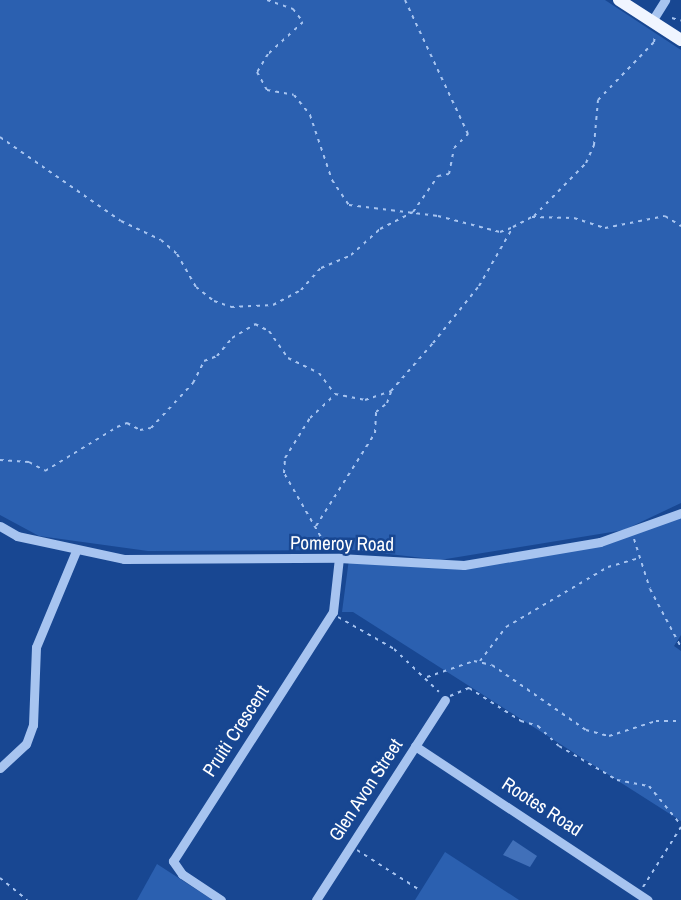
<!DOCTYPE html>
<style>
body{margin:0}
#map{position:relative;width:681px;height:900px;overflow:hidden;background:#184792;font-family:"Archivo Narrow",sans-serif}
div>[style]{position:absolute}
.green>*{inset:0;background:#2b60b0}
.building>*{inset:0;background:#4170b9}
.path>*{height:2px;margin-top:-1px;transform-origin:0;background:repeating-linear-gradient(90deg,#a7c4f0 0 3.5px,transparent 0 8.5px)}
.minor>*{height:9px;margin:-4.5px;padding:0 4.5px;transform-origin:4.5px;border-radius:4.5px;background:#a7c4f0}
.major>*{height:12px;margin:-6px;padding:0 6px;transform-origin:6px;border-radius:6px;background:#f0f5ff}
span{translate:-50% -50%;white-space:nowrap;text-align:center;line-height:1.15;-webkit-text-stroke:5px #184792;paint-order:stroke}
.street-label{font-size:19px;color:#fff}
</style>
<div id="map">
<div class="green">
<div style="clip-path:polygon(0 0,605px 0,681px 50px,681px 503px,624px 530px,440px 560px,355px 550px,148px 551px,39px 536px,0 515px)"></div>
<div style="clip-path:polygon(681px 513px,681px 635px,674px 646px,681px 651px,681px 821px,353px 612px,342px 612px,349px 559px,464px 565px,600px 542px)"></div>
<div style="clip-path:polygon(445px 852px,519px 900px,415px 900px)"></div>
<div style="clip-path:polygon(157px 864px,211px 899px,211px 900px,137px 900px)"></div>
</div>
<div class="building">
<div style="clip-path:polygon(513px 840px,537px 856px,530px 867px,503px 855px)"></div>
</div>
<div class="path">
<div style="left:267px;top:0;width:28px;rotate:19deg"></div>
<div style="left:293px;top:9px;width:16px;rotate:52deg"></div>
<div style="left:303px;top:22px;width:47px;rotate:137.6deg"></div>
<div style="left:268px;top:54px;width:21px;rotate:121deg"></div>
<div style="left:257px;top:72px;width:21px;rotate:61deg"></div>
<div style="left:267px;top:90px;width:27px;rotate:10deg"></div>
<div style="left:294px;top:95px;width:26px;rotate:51deg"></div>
<div style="left:310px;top:115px;width:69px;rotate:71.3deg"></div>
<div style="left:332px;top:180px;width:30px;rotate:56deg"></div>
<div style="left:349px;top:205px;width:90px;rotate:7deg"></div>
<div style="left:438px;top:216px;width:64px;rotate:14.5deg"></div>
<div style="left:500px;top:232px;width:15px;rotate:-20deg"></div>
<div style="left:672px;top:18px;width:9px;rotate:18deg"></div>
<div style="left:0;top:137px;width:147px;rotate:34.8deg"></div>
<div style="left:121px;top:221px;width:44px;rotate:25.4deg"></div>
<div style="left:161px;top:240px;width:21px;rotate:41deg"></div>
<div style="left:177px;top:254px;width:38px;rotate:60deg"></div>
<div style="left:196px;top:287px;width:23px;rotate:38deg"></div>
<div style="left:214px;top:301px;width:18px;rotate:19deg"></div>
<div style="left:231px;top:307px;width:42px;rotate:-2.7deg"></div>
<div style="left:273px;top:305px;width:32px;rotate:-28deg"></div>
<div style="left:301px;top:290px;width:30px;rotate:-48deg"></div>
<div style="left:321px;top:268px;width:33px;rotate:-23deg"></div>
<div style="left:351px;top:255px;width:39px;rotate:-42deg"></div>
<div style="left:380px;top:229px;width:37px;rotate:-27deg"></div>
<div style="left:413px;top:212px;width:44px;rotate:-55.2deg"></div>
<div style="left:438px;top:176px;width:11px;rotate:-10deg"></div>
<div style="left:449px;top:174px;width:26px;rotate:-79deg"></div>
<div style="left:454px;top:148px;width:20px;rotate:-45deg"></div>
<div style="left:468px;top:134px;width:148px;rotate:-115.2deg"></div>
<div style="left:534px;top:216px;width:74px;rotate:-45.5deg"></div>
<div style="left:586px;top:163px;width:20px;rotate:-66deg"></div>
<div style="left:594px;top:145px;width:45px;rotate:-84.9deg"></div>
<div style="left:598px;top:100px;width:81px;rotate:-46deg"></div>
<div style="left:654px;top:42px;width:7px;rotate:-82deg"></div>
<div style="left:0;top:460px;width:29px;rotate:4deg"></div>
<div style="left:29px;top:462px;width:18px;rotate:29deg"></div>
<div style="left:45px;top:471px;width:84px;rotate:-31.4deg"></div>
<div style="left:117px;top:427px;width:11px;rotate:-22deg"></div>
<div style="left:127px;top:423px;width:15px;rotate:28deg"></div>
<div style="left:140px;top:430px;width:11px;rotate:-10deg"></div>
<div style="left:151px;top:428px;width:62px;rotate:-47deg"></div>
<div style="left:193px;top:383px;width:25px;rotate:-63deg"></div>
<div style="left:204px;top:361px;width:14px;rotate:-21deg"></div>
<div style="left:217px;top:356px;width:23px;rotate:-50deg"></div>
<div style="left:232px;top:338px;width:27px;rotate:-31deg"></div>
<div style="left:255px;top:324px;width:16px;rotate:27deg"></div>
<div style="left:269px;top:331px;width:33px;rotate:55deg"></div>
<div style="left:288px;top:358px;width:34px;rotate:26deg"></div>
<div style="left:319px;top:373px;width:26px;rotate:53deg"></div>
<div style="left:335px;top:394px;width:31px;rotate:11deg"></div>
<div style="left:365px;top:400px;width:28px;rotate:-19deg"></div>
<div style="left:391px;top:391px;width:64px;rotate:-48.8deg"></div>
<div style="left:433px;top:343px;width:73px;rotate:-51.1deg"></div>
<div style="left:479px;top:286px;width:68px;rotate:-60deg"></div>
<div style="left:513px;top:227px;width:21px;rotate:-28deg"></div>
<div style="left:532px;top:217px;width:42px;rotate:1.4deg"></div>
<div style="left:574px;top:218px;width:33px;rotate:18deg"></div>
<div style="left:605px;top:228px;width:61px;rotate:-11.3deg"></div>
<div style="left:665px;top:216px;width:19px;rotate:32deg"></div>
<div style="left:316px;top:526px;width:110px;rotate:-57.6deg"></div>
<div style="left:375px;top:433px;width:21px;rotate:-87deg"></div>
<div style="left:376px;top:412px;width:14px;rotate:-39deg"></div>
<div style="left:387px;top:403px;width:12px;rotate:-70deg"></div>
<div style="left:634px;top:539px;width:52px;rotate:72.3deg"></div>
<div style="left:650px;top:589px;width:66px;rotate:61.9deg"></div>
<div style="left:329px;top:551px;width:90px;rotate:-120deg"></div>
<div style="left:284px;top:473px;width:15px;rotate:-86deg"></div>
<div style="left:285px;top:458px;width:47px;rotate:-58deg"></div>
<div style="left:310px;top:418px;width:34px;rotate:-43deg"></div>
<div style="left:338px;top:617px;width:64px;rotate:29.7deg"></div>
<div style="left:394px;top:649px;width:62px;rotate:43.7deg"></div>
<div style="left:480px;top:661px;width:43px;rotate:-52.6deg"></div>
<div style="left:506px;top:627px;width:118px;rotate:-30.5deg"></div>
<div style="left:608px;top:567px;width:33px;rotate:-16deg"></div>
<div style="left:427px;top:677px;width:50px;rotate:-18.8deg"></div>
<div style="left:474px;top:661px;width:18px;rotate:13deg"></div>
<div style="left:492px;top:665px;width:114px;rotate:34.7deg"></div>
<div style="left:586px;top:730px;width:24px;rotate:15deg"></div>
<div style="left:609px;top:736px;width:49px;rotate:-17.7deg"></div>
<div style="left:656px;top:721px;width:25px"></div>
<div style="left:450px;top:696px;width:21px;rotate:-23deg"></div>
<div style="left:469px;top:688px;width:62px;rotate:32.4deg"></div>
<div style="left:521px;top:721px;width:18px;rotate:16deg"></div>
<div style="left:538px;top:726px;width:29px;rotate:44deg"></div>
<div style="left:559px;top:746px;width:67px;rotate:30.4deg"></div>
<div style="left:617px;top:780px;width:33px;rotate:11deg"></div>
<div style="left:649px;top:786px;width:50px;rotate:50.6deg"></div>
<div style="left:357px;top:850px;width:76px;rotate:32.6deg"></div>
<div style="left:0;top:878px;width:35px;rotate:39deg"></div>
<div style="left:643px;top:887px;width:71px;rotate:-57.7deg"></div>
</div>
<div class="minor">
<div style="left:652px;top:21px;width:25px;rotate:-58deg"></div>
<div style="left:0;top:526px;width:20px;rotate:30deg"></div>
<div style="left:17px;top:536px;width:109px;rotate:12.1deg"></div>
<div style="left:124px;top:559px;width:215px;rotate:-0.3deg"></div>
<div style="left:339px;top:558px;width:125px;rotate:3.2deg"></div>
<div style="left:464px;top:565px;width:138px;rotate:-9.6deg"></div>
<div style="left:600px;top:542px;width:86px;rotate:-19.7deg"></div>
<div style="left:415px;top:746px;width:279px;rotate:33.5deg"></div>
<div style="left:0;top:768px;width:35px;rotate:-43deg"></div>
<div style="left:26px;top:744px;width:20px;rotate:-70deg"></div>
<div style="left:33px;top:725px;width:78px;rotate:-87.8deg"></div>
<div style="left:36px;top:647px;width:104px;rotate:-67.4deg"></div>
<div style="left:221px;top:900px;width:47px;rotate:-146.3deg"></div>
<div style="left:182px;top:874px;width:16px;rotate:-125deg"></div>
<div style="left:173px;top:861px;width:296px;rotate:-57.3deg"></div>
<div style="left:333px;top:612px;width:54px;rotate:-83.7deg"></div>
<div style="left:316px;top:900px;width:238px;rotate:-57.2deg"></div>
</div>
<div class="major">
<div style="left:619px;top:0;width:74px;rotate:32.8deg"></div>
</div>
<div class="street-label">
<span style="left:342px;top:544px;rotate:1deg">Pomeroy Road</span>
<span style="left:236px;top:731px;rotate:-57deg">Pruiti Crescent</span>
<span style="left:366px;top:790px;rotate:-57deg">Glen Avon Street</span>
<span style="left:542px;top:807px;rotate:33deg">Rootes Road</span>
</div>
</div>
